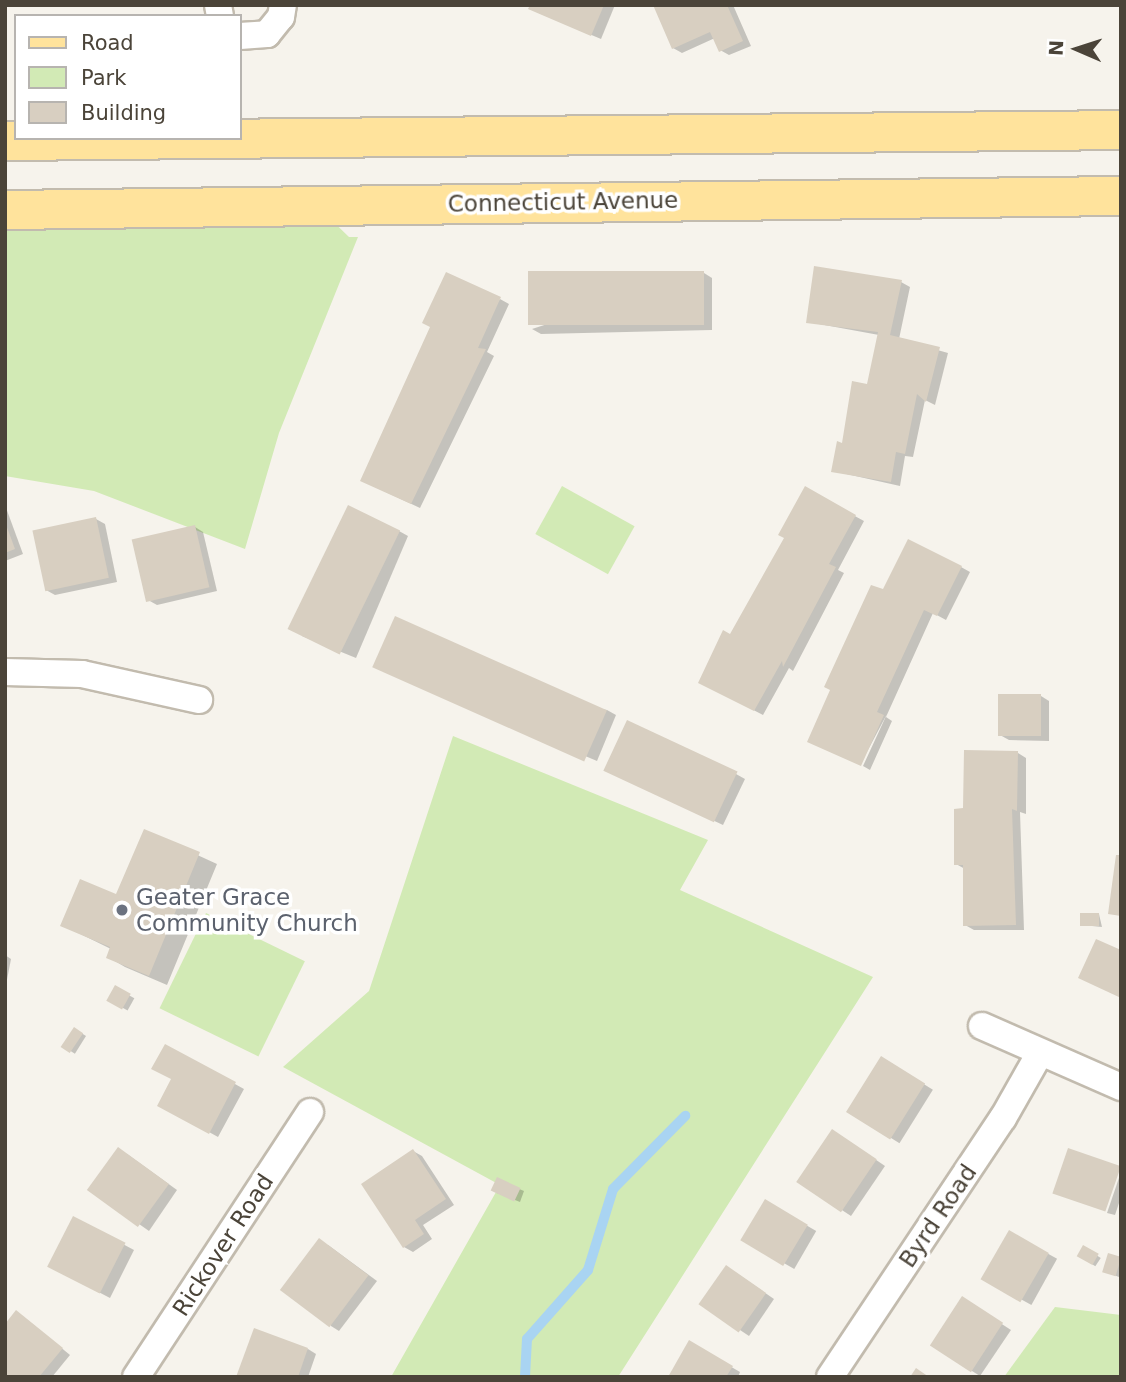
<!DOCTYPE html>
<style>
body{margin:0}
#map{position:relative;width:1126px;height:1382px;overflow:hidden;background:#f6f3ec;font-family:"DejaVu Sans",sans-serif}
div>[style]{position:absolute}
.green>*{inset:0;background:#d2eab5;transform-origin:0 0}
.shadow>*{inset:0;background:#0003;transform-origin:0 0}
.stream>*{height:10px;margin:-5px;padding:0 5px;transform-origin:5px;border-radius:5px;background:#a9d4f2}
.building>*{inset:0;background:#d8cfc1;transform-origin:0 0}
.roads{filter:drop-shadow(2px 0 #c2bbae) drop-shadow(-2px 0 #c2bbae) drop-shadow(0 2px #c2bbae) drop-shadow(0 -2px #c2bbae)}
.minor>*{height:26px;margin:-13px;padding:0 13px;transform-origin:13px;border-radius:13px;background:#fff}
.primary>*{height:38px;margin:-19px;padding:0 19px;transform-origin:19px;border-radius:19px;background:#ffe39c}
.dots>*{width:19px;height:19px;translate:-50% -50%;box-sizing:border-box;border:4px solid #fff;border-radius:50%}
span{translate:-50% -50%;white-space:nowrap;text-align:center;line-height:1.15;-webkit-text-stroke:7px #fff;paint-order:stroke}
.street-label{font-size:23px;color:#4b4439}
.worship-label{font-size:23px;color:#5b616d}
.left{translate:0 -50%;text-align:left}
.frame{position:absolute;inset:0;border:7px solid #4b4439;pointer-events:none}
.legend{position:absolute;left:14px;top:14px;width:228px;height:126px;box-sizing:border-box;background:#fff;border:2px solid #b7b4b0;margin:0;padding:9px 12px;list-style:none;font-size:21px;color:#4b4439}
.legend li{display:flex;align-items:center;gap:14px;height:35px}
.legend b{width:35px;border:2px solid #b7b4b0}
.north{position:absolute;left:1042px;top:14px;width:70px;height:70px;-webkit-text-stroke:5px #fff;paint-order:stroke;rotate:273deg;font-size:19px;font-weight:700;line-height:28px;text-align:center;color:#4b4439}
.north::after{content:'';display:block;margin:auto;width:24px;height:32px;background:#4b4439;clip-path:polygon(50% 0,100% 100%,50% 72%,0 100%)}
</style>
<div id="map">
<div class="green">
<div style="clip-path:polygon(317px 206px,349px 237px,358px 237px,279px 433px,245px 549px,94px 491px,5px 476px,5px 210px)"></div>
<div style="left:562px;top:486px;width:83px;height:55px;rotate:29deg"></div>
<div style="clip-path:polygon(453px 736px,708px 840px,680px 890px,873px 977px,618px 1377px,391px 1377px,500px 1185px,283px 1067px,369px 991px)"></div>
<div style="left:206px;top:913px;width:110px;height:106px;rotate:26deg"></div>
<div style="clip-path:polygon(1055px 1307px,1121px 1315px,1121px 1377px,1004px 1377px)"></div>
</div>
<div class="shadow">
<div style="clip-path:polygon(532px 5px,615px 5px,601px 39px,539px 13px)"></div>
<div style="clip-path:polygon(656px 5px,733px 5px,751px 46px,729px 55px,720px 50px,715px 38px,682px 53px,673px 48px)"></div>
<div style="clip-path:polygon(704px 273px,712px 278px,712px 330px,541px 334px,532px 329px)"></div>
<div style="clip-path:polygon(901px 282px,910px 287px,899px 339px,948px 353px,935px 405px,925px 400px,913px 457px,905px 456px,900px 486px,833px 471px,869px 386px,879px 335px,808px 322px)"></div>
<div style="clip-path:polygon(500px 299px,509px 304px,487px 352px,494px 356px,420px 508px,371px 485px)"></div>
<div style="clip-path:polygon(805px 489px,864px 521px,838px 570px,844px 573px,793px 671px,789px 668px,763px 715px,709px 687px,731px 637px,786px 538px)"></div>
<div style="clip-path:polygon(5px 505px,23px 554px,5px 561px)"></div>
<div style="clip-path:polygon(96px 519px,105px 524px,117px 582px,55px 595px,46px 590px)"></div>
<div style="clip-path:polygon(195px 527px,203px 532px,217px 591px,157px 605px,148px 600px)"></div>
<div style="clip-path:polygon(399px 531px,408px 536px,356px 658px,302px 636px)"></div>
<div style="clip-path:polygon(961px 567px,970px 572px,946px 620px,933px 613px,886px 717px,892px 721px,870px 770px,863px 766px,887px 714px,860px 765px,884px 591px)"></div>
<div style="clip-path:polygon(383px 671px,607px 710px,616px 715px,597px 761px)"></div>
<div style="clip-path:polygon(1041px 696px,1049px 701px,1049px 741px,1009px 740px,1000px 735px)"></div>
<div style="clip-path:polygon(1018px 753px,1026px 758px,1026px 814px,1020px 812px,1024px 930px,974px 930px,965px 925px,965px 869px,956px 864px,965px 809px)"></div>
<div style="clip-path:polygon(736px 774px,745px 779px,723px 825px,616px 775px)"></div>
<div style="clip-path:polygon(145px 831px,217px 864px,167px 985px,125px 967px,108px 957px,111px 949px,62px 925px,117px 896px)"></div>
<div style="clip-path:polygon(1099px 914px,1102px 927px,1082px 925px)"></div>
<div style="clip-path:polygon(5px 955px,11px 959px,5px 990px)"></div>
<div style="left:116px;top:988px;width:21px;height:14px;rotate:29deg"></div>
<div style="left:75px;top:1029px;width:13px;height:21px;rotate:32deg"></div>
<div style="clip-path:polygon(166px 1046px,244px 1089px,218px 1137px,160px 1105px,174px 1079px)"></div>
<div style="left:882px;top:1058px;width:60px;height:63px;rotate:32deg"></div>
<div style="clip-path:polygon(841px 1136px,885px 1166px,851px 1216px,799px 1182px)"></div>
<div style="clip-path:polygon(413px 1151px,422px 1156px,454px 1205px,423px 1225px,432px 1239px,413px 1252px,404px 1247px)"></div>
<div style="clip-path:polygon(127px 1154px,177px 1190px,149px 1231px,89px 1189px)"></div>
<div style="clip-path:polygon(1121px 1172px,1121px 1197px,1115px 1215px,1107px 1213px)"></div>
<div style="clip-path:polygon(498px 1180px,524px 1191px,520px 1202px,497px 1193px)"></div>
<div style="left:766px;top:1202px;width:58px;height:44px;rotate:30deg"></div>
<div style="clip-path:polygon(74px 1218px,134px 1250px,110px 1298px,58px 1271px)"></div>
<div style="left:1009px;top:1232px;width:55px;height:53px;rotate:29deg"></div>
<div style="clip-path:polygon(328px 1245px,377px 1281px,339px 1331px,331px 1326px)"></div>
<div style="left:1084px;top:1247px;width:20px;height:10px;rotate:33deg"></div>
<div style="clip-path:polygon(1109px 1255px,1121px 1259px,1119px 1277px,1108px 1273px)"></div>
<div style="clip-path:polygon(735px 1272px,774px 1299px,749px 1336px,701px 1304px)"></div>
<div style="clip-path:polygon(971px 1304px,1011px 1330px,980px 1376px,972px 1371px)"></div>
<div style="clip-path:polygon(25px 1318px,70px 1355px,52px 1377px,6px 1377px)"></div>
<div style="clip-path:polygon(690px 1343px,740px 1372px,738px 1377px,670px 1377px)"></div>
<div style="clip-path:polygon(308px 1349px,316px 1354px,308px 1377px,238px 1377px)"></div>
</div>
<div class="stream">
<div style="left:525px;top:1377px;width:38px;rotate:-87deg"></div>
<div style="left:527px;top:1339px;width:92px;rotate:-48.5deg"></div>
<div style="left:588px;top:1270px;width:85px;rotate:-72.8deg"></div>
<div style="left:613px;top:1189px;width:103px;rotate:-45.4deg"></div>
</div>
<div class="building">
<div style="clip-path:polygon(530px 5px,604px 5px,591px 36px,528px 9px)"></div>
<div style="clip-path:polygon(653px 5px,727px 5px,743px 41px,719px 52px,710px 32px,672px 49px)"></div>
<div style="clip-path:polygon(814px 266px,902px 280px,890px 335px,940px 347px,926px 402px,917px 394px,905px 454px,896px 452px,891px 482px,831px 472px,837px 441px,842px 443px,852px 381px,867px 384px,878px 332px,806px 323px)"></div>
<div style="left:704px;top:271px;width:54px;height:176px;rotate:90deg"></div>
<div style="clip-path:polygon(446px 272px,501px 297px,478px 348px,486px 349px,411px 504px,360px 481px,430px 327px,422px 323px)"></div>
<div style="clip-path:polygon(805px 486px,856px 515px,829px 564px,836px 567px,783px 667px,782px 661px,754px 711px,698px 683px,723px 630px,730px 634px,784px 538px,778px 535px)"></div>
<div style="left:348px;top:505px;width:58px;height:138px;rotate:26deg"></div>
<div style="left:96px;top:517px;width:62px;height:65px;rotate:78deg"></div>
<div style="clip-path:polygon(5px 522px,15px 549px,5px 553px)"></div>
<div style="left:195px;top:525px;width:64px;height:65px;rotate:77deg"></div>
<div style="clip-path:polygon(908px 539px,962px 566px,937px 616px,924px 610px,877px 712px,884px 715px,861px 766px,807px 742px,830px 690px,824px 687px,871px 585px,883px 589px)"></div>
<div style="left:395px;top:616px;width:232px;height:56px;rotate:24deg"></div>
<div style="left:998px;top:694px;width:43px;height:42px"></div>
<div style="left:627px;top:720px;width:122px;height:56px;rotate:25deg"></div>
<div style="clip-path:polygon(964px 750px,1018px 751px,1017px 811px,1012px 809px,1016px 925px,963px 926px,963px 865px,954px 865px,954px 809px,963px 808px)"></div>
<div style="clip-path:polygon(144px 829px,200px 852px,149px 976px,106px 958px,110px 947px,60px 926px,80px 879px,116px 894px)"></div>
<div style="clip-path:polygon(1116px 855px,1121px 855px,1121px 916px,1108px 914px)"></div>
<div style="left:1080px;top:913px;width:19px;height:13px"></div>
<div style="clip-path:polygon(1096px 939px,1121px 950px,1121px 998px,1078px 978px)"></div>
<div style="left:115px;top:985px;width:18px;height:18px;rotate:29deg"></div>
<div style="left:74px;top:1027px;width:11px;height:24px;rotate:34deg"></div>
<div style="clip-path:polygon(165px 1044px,236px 1082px,209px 1134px,157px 1106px,171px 1079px,151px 1069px)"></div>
<div style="left:881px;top:1056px;width:52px;height:66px;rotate:32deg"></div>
<div style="left:832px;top:1129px;width:54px;height:64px;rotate:34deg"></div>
<div style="left:118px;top:1147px;width:63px;height:53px;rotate:36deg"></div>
<div style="left:1068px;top:1148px;width:56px;height:48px;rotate:19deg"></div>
<div style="clip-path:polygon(413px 1149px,446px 1199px,415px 1220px,424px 1234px,403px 1248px,361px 1184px)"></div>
<div style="left:497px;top:1177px;width:26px;height:15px;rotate:25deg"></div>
<div style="left:765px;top:1199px;width:50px;height:48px;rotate:31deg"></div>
<div style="left:73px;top:1216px;width:59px;height:57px;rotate:27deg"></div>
<div style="left:1009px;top:1230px;width:46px;height:57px;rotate:30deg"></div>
<div style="left:319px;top:1238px;width:62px;height:65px;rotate:37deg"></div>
<div style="left:1083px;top:1245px;width:18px;height:13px;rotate:29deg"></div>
<div style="left:1108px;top:1253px;width:14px;height:20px;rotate:17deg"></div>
<div style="left:726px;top:1265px;width:49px;height:48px;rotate:35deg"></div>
<div style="left:962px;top:1296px;width:49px;height:59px;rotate:33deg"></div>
<div style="clip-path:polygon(16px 1310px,63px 1348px,39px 1377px,5px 1377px,5px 1324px)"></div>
<div style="clip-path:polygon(254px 1328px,308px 1348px,298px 1377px,236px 1377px)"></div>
<div style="clip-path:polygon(689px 1340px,733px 1366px,726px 1377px,668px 1377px)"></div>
<div style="clip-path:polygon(916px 1368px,929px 1377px,910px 1377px)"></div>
</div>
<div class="roads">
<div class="minor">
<div style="left:218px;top:5px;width:11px;rotate:80deg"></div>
<div style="left:240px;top:36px;width:27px;rotate:-4deg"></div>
<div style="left:267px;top:34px;width:22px;rotate:-51deg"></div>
<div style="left:281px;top:17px;width:12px;rotate:-81deg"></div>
<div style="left:5px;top:672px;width:77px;rotate:1.5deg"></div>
<div style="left:82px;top:674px;width:120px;rotate:12.5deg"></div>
<div style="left:982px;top:1026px;width:152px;rotate:23.7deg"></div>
<div style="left:136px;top:1377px;width:317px;rotate:-56.7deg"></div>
<div style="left:830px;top:1377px;width:311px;rotate:-56.3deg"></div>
<div style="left:1003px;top:1118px;width:75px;rotate:-60.4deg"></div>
</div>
<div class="primary">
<div style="left:5px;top:141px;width:1116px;rotate:-0.56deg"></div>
<div style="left:5px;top:210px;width:1116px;rotate:-0.72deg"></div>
</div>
</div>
<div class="dots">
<div style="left:122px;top:910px;background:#6b7280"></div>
</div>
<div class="street-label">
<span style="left:563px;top:202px;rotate:-1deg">Connecticut Avenue</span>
<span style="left:938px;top:1216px;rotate:-56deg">Byrd Road</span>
<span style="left:223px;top:1245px;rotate:-57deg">Rickover Road</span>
</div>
<div class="worship-label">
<span class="left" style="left:136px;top:910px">Geater Grace<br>Community Church</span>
</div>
<div class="frame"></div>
<ul class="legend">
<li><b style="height:9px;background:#ffe39c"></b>Road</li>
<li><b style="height:19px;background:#d2eab5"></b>Park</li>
<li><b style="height:19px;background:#d8cfc1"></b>Building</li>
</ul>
<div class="north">N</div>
</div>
